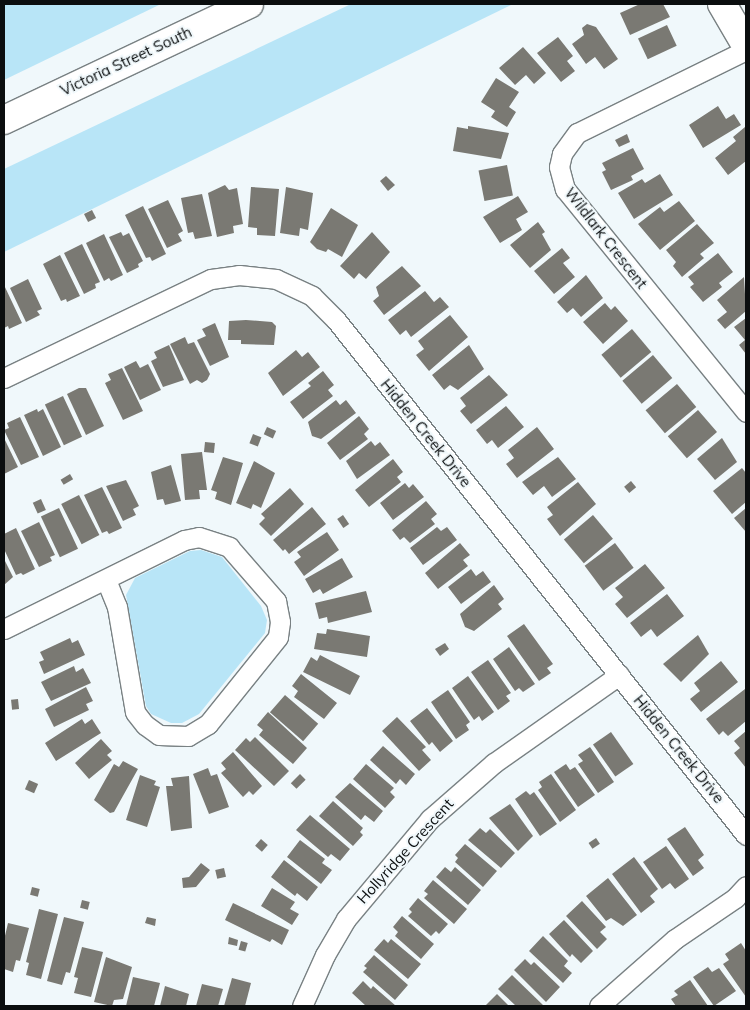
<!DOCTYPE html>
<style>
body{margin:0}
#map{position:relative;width:750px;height:1010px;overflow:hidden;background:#f0f8fb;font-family:Mulish,sans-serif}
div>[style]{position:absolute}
.green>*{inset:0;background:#b8e5f7}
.building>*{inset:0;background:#7a7973;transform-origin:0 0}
.roads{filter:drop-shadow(1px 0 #798183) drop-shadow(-1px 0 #798183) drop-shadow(0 1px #798183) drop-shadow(0 -1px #798183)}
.street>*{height:19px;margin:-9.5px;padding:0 9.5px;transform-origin:9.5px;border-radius:9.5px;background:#fff}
.secondary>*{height:28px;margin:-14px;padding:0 14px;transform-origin:14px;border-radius:14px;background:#fff}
span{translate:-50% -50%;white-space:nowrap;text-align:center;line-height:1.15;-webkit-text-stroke:4px #f0f8fb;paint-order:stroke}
.street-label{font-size:15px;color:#0b0e0f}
.frame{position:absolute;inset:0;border:5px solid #0b0e0f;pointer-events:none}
</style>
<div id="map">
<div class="green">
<div style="clip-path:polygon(4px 4px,161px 4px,4px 80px)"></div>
<div style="clip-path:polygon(351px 4px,513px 4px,4px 252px,4px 169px)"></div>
<div style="clip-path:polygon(201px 550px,222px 557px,261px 606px,267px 620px,265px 633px,199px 714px,182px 723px,171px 723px,151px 714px,146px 706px,126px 595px,135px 578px,190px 551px)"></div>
</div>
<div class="building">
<div style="clip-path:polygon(640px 4px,663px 4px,670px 17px,630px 35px,620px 13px)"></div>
<div style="clip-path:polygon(587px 24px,596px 27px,618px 59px,604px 69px,595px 57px,586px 64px,572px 44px,584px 35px,582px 28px)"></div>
<div style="left:667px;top:25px;width:23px;height:32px;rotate:65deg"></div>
<div style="clip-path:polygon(558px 37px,573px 56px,567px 61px,575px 71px,561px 82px,537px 53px)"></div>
<div style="clip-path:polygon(523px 47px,546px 73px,534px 84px,526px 75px,515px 85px,499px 68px)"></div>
<div style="clip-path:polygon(496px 78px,519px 92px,509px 107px,516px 112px,507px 127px,491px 117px,495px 111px,481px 102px)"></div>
<div style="clip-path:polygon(718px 106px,726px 119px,734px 114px,741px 125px,703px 148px,689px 125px)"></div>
<div style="clip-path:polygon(468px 126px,509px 133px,501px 159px,453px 151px,457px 127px,468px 129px)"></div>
<div style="clip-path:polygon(745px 127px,746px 161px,728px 175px,715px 158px,736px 141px,733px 137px)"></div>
<div style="clip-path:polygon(627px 134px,630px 142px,619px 147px,615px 140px)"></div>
<div style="clip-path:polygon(633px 148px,644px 169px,631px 176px,633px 180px,611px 190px,602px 172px,606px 170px,602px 163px)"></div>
<div style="left:507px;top:165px;width:31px;height:29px;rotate:79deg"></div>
<div style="clip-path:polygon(660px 174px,673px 195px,634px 219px,618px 193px,642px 179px,645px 183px)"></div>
<div style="clip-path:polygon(386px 176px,395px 185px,388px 191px,380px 181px)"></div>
<div style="clip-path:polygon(225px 185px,229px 190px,237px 188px,243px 224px,233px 226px,234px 233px,217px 237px,208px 193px)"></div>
<div style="clip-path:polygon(251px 187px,279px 189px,275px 236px,257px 235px,257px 228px,248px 227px)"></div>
<div style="clip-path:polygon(286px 187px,313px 193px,308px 230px,300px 228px,299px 236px,280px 233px)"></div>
<div style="clip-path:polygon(202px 194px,212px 236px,195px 239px,193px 232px,188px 233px,181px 198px)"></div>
<div style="clip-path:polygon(518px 196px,528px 212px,516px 219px,522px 230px,500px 243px,483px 217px)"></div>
<div style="clip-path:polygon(168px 200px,183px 231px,178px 234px,182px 241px,167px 248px,148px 209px)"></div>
<div style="clip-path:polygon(679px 201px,695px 221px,660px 250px,638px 224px,660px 207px,664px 212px)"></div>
<div style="clip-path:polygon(143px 206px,166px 254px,152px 261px,150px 257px,146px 258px,125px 215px)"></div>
<div style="clip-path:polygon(331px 208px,358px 225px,342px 257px,328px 249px,326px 252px,317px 249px,310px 242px)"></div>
<div style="left:92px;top:210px;width:9px;height:9px;rotate:63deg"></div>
<div style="clip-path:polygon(538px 222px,545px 232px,542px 234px,551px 250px,530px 268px,510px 245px)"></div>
<div style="clip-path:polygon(697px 224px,714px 243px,700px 254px,704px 258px,682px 277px,673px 266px,676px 262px,666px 250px)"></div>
<div style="clip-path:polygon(121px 232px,123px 236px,129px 233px,143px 261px,138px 264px,139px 267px,127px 273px,109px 237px)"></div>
<div style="clip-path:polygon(372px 232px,390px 252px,366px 279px,359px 273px,354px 279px,340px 266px)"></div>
<div style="clip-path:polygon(104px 234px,123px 275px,111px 281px,109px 278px,104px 281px,86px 243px)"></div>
<div style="clip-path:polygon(82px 244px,100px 282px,95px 284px,96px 288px,84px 294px,64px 253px)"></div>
<div style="clip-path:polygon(562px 248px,570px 258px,563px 263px,575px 277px,554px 294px,534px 271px)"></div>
<div style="clip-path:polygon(718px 253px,733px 272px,719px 283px,722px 287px,703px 302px,690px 287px,694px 284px,688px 277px)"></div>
<div style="clip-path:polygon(60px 255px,80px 296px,67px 302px,66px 299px,61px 301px,43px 264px)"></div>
<div style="clip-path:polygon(402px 266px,421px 286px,384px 315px,373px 301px,379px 296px,376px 287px)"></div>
<div style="clip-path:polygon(586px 275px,603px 298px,581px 317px,573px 308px,567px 313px,557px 302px)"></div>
<div style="clip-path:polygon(744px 277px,746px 311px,725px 329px,717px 320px,727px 312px,717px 300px)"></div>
<div style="clip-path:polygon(28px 279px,42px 309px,37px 311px,40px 315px,26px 322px,10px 288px)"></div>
<div style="clip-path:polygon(4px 285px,22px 323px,9px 329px,8px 326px,4px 328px)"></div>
<div style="clip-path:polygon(425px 291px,434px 302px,440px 297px,449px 307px,411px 337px,406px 330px,400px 335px,388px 320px)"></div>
<div style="clip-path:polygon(605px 303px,611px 310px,615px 306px,628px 321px,603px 344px,583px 322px)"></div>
<div style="clip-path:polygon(450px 315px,468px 337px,429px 371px,416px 355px,424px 349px,418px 341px)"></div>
<div style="clip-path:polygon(746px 318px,746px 354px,739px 345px,745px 340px,734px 327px)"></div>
<div style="clip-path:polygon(246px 320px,272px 322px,276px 326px,274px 345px,241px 344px,241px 340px,228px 340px,229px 321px)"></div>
<div style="clip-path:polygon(215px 323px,229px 357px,210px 366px,197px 340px,206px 336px,202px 329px)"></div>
<div style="left:632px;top:329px;width:30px;height:40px;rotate:50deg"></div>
<div style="clip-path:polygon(185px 337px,188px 344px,194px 342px,210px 374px,207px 380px,202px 383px,197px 380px,190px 384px,170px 344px)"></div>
<div style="clip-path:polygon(169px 345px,184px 380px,163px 387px,151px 361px,157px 358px,154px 352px)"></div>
<div style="clip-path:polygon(469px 345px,484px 369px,458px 390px,450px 385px,444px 390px,432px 375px)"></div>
<div style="clip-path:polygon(296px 350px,302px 357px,308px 352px,320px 367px,283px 396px,268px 373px)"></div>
<div style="left:653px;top:355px;width:30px;height:40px;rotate:50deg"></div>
<div style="clip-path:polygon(136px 361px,140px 368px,148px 364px,161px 390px,140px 400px,124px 367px)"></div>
<div style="clip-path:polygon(122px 368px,143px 411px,123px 420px,105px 383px,111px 380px,108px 374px)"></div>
<div style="clip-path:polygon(323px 371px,334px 385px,328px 390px,333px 396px,303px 419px,290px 402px,311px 386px,308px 383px)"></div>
<div style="clip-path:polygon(489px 375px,508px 395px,471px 424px,460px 411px,466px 406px,460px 398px)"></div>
<div style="left:677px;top:384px;width:30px;height:41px;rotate:50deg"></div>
<div style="clip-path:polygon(79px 388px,86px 388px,104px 426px,86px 435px,67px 394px)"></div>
<div style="left:63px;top:396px;width:45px;height:20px;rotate:65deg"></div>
<div style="clip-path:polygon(336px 400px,340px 405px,346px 400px,356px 413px,321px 439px,312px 436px,308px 422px)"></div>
<div style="clip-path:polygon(506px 406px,524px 427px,498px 448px,492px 440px,487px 444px,476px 430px)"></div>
<div style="clip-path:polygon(37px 409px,38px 412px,43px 409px,61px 447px,43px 456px,24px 415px)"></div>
<div style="left:698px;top:410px;width:29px;height:40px;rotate:49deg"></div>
<div style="clip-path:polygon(359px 416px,369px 429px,364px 434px,368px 439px,340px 460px,327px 443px)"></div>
<div style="clip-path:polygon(20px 417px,39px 457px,21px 465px,4px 430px,9px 428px,7px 423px)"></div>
<div style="left:267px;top:427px;width:10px;height:8px;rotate:24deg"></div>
<div style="clip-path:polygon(537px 427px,554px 449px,517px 478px,506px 464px,514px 458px,508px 450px)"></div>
<div style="left:253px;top:434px;width:9px;height:10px;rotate:21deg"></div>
<div style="clip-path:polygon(4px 438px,18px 467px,4px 474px)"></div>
<div style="clip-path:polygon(722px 438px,737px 462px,715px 480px,697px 459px)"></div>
<div style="clip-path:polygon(371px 441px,375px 446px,380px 442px,390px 455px,357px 479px,346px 461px)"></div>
<div style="left:205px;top:442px;width:10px;height:10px;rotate:6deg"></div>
<div style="clip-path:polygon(202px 452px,207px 490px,199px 490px,200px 499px,185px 500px,181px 454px)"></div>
<div style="clip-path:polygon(223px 457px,243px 463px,231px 505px,215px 499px,217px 492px,211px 490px)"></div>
<div style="clip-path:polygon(558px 457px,576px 479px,552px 497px,544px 486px,533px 495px,522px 482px)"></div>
<div style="clip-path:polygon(393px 459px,403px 472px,397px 477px,401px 482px,369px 507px,355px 490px)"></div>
<div style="clip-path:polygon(254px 461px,275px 473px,261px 508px,253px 504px,251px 509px,236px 503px)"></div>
<div style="clip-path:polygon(171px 465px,181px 501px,165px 505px,163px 499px,157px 500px,151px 472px)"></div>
<div style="clip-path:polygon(742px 468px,746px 473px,746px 502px,732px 514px,713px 491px)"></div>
<div style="left:70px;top:474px;width:6px;height:11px;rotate:59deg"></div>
<div style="clip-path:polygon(126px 480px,139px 506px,133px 509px,136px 515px,123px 521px,106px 486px)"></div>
<div style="left:631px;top:481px;width:8px;height:9px;rotate:50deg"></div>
<div style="clip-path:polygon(578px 482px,596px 504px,560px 536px,547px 519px,553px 515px,547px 507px)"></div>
<div style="clip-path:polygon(405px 483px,409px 488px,413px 484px,424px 497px,393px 520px,380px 503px)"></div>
<div style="clip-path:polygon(102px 487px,122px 528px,109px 534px,107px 531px,102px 533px,84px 495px)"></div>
<div style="clip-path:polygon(290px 488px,304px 504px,271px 536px,259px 524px,265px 518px,261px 514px)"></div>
<div style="left:79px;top:495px;width:45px;height:20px;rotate:63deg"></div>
<div style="left:41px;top:499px;width:12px;height:9px;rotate:66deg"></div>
<div style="clip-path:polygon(426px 501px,437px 514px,431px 519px,435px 524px,410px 543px,404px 537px,400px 540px,392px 530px)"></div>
<div style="clip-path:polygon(312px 507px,326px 524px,289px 554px,285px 549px,283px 551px,273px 540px)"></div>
<div style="left:59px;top:508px;width:45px;height:20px;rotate:65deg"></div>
<div style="clip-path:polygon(746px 508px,746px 532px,734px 518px)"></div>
<div style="left:343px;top:515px;width:11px;height:7px;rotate:56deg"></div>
<div style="left:593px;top:515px;width:31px;height:38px;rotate:50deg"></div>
<div style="clip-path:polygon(39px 522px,55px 555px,50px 557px,52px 561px,39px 567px,21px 531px)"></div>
<div style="clip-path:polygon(437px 527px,441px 531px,447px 527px,457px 540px,423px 565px,410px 548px)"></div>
<div style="clip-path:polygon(16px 528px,35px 569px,23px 575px,21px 573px,16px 575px,4px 549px,4px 534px)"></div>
<div style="clip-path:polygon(327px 532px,339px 550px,304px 576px,294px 562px,301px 557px,297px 552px)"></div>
<div style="clip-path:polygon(460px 543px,470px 555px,463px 560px,468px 566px,438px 589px,425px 573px)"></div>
<div style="left:615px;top:543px;width:31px;height:38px;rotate:53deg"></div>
<div style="clip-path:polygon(342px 558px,353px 577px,323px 594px,320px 589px,313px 593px,305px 579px)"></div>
<div style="clip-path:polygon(4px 559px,13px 577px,4px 585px)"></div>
<div style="clip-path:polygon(645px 564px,665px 588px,627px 618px,615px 604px,623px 597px,615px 588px)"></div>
<div style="clip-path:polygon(471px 569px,476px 576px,483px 571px,491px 582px,461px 604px,448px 587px)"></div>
<div style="clip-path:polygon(494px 585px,504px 599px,498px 604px,502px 609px,474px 631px,465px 627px,460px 614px)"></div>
<div style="clip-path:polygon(366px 591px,372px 612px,328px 623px,327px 617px,319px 619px,315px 603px)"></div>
<div style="clip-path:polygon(667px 594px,684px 616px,657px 637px,651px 629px,641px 637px,630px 623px)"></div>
<div style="clip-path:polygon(524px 624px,553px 664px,547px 668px,551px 673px,539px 681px,507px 636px)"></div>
<div style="clip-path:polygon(327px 629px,370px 636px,367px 657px,314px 649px,317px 633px,326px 634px)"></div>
<div style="clip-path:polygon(698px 635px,709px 654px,681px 682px,663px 664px)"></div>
<div style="clip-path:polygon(70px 638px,72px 643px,78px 640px,85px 655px,44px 674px,39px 662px,44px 660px,40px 652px)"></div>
<div style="clip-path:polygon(445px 643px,449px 649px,440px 656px,435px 649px)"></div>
<div style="clip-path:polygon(509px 647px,535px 684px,523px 692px,519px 688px,515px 691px,493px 659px)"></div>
<div style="clip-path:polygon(320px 655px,360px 676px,350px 695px,303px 672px,311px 657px,317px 661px)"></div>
<div style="clip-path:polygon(488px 660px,511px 693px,506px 696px,510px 701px,498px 710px,471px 672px)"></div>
<div style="clip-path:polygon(721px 661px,738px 682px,701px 712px,690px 699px,700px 691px,694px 683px)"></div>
<div style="clip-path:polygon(74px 666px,76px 672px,83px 668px,91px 683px,51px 701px,41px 682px)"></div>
<div style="clip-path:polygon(301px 674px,337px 703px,324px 719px,294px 697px,298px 691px,292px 686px)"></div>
<div style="clip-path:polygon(468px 676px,494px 712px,482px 721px,479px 716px,474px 720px,452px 688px)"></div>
<div style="clip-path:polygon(86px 687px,93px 701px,86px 704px,89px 710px,54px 727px,45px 709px)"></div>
<div style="clip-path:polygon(745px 689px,746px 721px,728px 736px,723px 731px,719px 735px,706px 719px)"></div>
<div style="clip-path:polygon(448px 690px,470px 722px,466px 725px,469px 730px,456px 739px,431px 702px)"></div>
<div style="left:285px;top:695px;width:44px;height:23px;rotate:41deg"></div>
<div style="left:18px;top:699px;width:10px;height:7px;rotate:84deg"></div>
<div style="clip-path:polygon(427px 708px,453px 741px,440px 752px,432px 742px,429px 745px,410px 721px)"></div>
<div style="clip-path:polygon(268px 712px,307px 748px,293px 764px,259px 735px,263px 730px,257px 725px)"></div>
<div style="clip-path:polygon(397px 717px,426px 747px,422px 750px,431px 760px,419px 771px,382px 731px)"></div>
<div style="clip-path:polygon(82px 719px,85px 724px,92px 719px,101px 733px,56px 761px,45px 743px)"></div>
<div style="clip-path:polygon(746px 731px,746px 768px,734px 753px,740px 748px,734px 741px)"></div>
<div style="left:611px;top:732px;width:39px;height:22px;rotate:55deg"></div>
<div style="clip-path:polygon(255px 737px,289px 771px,274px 786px,235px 750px,246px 738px,250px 742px)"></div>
<div style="clip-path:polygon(101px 739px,112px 751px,107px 755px,112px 760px,89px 779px,75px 763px)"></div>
<div style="clip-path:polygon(383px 746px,415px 774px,406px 785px,400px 779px,396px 784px,370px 760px)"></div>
<div style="clip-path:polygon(590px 747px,614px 782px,598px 793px,578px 764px,583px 761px,578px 755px)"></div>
<div style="clip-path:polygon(233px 752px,262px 786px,253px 795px,249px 791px,243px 797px,221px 773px,226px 769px,221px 763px)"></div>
<div style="clip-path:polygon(123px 761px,138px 769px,114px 812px,110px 813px,94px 800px,114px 764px,119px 767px)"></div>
<div style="clip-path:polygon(366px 764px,394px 788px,390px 792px,395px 797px,385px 808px,353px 779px)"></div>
<div style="clip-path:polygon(566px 764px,570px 770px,575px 767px,595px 795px,578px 807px,554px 772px)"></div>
<div style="clip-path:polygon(208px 768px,211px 776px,217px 774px,229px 807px,209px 814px,193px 774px)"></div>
<div style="left:300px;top:774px;width:8px;height:13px;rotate:45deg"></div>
<div style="clip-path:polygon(551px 774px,576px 810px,560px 822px,538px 790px,542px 787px,539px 782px)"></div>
<div style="clip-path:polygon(140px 775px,156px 781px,154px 785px,160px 787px,147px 827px,126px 820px)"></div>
<div style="clip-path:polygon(189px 776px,192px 828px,171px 831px,166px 786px,173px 786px,171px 778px)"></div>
<div style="left:29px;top:780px;width:10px;height:10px;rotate:24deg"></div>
<div style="clip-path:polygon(350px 783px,383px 811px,374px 822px,365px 815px,361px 820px,335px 797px)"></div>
<div style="clip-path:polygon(526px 791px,530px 795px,534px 792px,557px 824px,540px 836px,515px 799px)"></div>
<div style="clip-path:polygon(333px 801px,363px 828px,360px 832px,363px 835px,353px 846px,319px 816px)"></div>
<div style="clip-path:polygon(510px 804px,533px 836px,518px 851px,489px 818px)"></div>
<div style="clip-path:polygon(310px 815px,350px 849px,340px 861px,331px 854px,328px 857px,296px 830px)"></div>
<div style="clip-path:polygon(685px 827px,704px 855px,698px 860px,704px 868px,693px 876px,667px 839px)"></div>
<div style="clip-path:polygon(480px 828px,486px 833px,490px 829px,515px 853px,501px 868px,468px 840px)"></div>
<div style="left:596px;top:838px;width:7px;height:9px;rotate:56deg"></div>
<div style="left:261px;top:839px;width:9px;height:9px;rotate:41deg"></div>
<div style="clip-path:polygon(300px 840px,325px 859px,322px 863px,332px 870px,321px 884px,287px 857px)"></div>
<div style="clip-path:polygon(465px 844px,497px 871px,483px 887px,455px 862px,458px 858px,455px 855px)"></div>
<div style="clip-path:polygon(666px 846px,689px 879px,675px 889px,670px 883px,662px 889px,643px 862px)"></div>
<div style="clip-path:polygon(634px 857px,658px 889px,650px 896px,655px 902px,641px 913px,612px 874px)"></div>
<div style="clip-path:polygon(284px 860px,318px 887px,307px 901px,297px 893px,295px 896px,271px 877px)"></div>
<div style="clip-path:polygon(201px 863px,210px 870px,196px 887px,183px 888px,182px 878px,189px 877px)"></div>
<div style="clip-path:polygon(445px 867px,451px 872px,455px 867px,481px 890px,468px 905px,436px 877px)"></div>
<div style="left:224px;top:868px;width:9px;height:9px;rotate:77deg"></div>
<div style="clip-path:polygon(608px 878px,637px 915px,623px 926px,611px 918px,606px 921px,586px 896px)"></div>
<div style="clip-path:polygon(433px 880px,467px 909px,454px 924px,424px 898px,428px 894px,424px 891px)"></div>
<div style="left:32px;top:887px;width:8px;height:8px;rotate:14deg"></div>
<div style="clip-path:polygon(272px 888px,295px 902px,290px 909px,299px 914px,292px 925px,261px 906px)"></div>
<div style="clip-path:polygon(418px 898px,448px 924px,439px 934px,436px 931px,431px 936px,408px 916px,412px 912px,409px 909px)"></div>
<div style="left:82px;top:900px;width:8px;height:8px;rotate:14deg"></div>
<div style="clip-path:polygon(582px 901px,606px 927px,600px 932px,607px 939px,597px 949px,566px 916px)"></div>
<div style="clip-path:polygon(233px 903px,289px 930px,282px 945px,272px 939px,270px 942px,225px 920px)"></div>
<div style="clip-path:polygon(39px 909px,58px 914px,41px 979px,26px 975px,29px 963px,26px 962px)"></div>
<div style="clip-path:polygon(402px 916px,434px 944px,421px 959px,395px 936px,398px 932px,393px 927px)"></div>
<div style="clip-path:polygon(64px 917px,84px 922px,70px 973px,66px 972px,62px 985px,47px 981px)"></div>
<div style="clip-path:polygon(147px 917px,156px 919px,155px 926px,145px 923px)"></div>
<div style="clip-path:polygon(564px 920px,593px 951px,581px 963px,572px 954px,570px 957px,549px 934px)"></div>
<div style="clip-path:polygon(8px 923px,29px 928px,20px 961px,16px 960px,13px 972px,4px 969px,4px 940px)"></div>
<div style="clip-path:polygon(543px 936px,568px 961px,564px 966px,572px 973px,563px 983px,529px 951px)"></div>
<div style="clip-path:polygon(229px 937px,238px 940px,237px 946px,228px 944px)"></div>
<div style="clip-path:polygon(384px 939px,388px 943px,391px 939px,421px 964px,408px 979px,374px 950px)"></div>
<div style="left:241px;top:941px;width:7px;height:9px;rotate:16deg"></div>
<div style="clip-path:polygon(741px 943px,746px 951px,746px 997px,723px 964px,729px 960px,725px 954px)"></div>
<div style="clip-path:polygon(82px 947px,103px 952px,91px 997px,74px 993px,78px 978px,74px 977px)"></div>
<div style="clip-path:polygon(374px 955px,408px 985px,395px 1000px,363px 972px,367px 968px,364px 966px)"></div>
<div style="clip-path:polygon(106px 957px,132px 967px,123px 999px,114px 1000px,112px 1006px,94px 1002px)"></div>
<div style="clip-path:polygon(525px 959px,531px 965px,534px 962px,560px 987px,546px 1002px,514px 970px)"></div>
<div style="clip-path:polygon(708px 967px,712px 972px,719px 968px,736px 991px,714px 1006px,693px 977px)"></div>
<div style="clip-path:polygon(512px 975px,544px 1006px,516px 1006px,498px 989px)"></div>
<div style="clip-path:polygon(133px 977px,160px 983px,154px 1006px,126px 1006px)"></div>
<div style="clip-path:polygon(232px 978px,251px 983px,245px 1006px,224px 1006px)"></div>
<div style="clip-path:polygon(690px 980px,708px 1006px,676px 1006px,671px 999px,678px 995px,674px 991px)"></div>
<div style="clip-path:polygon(363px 981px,371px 989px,373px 986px,396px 1006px,366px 1006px,352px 993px)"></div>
<div style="clip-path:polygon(202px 984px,223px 989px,218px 1006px,196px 1006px)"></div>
<div style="clip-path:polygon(165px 986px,189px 994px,186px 1006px,160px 1006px)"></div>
<div style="clip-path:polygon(497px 994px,509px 1006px,485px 1006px)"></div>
</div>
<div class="roads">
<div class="street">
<div style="left:746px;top:50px;width:188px;rotate:153.8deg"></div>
<div style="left:577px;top:133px;width:26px;rotate:126deg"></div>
<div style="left:562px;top:154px;width:13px;rotate:103deg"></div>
<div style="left:559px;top:167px;width:23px;rotate:75deg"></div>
<div style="left:565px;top:189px;width:287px;rotate:50.9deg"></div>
<div style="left:4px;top:378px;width:229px;rotate:-25.6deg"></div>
<div style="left:211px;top:279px;width:28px;rotate:-8deg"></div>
<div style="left:239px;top:275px;width:37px;rotate:6deg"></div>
<div style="left:276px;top:279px;width:40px;rotate:25deg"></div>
<div style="left:312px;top:296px;width:34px;rotate:45deg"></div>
<div style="left:336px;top:320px;width:658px;rotate:51.48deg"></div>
<div style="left:4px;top:629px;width:201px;rotate:-26.3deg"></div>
<div style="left:184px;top:540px;width:15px;rotate:-11deg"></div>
<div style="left:199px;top:537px;width:32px;rotate:18deg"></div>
<div style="left:229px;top:547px;width:72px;rotate:49deg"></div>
<div style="left:276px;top:601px;width:21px;rotate:79deg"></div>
<div style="left:280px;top:622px;width:15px;rotate:98deg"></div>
<div style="left:278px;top:637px;width:112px;rotate:128.8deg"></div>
<div style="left:208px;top:724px;width:23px;rotate:149deg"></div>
<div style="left:188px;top:736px;width:29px;rotate:-178deg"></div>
<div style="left:159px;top:735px;width:17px;rotate:-144deg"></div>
<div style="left:145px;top:725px;width:16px;rotate:-128deg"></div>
<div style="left:135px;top:712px;width:107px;rotate:-99.7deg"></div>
<div style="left:117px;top:607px;width:29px;rotate:-112deg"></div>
<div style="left:302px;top:1006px;width:56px;rotate:-65.7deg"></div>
<div style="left:325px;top:955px;width:42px;rotate:-59.7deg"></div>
<div style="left:346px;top:919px;width:131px;rotate:-50deg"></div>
<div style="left:430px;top:819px;width:85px;rotate:-41.2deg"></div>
<div style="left:494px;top:763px;width:153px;rotate:-35.1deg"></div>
<div style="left:599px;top:1006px;width:101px;rotate:-41.4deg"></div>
<div style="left:675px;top:939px;width:73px;rotate:-34.3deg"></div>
<div style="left:735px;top:898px;width:16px;rotate:-47deg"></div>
</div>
<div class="secondary">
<div style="left:722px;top:4px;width:48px;rotate:59.7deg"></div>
<div style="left:4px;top:120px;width:271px;rotate:-25.3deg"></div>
</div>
</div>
<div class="street-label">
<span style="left:126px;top:61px;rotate:-25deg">Victoria Street South</span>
<span style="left:606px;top:238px;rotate:52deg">Wildlark Crescent</span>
<span style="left:426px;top:433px;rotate:51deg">Hidden Creek Drive</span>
<span style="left:679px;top:749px;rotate:51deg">Hidden Creek Drive</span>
<span style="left:405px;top:851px;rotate:-48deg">Hollyridge Crescent</span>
</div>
<div class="frame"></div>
</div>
